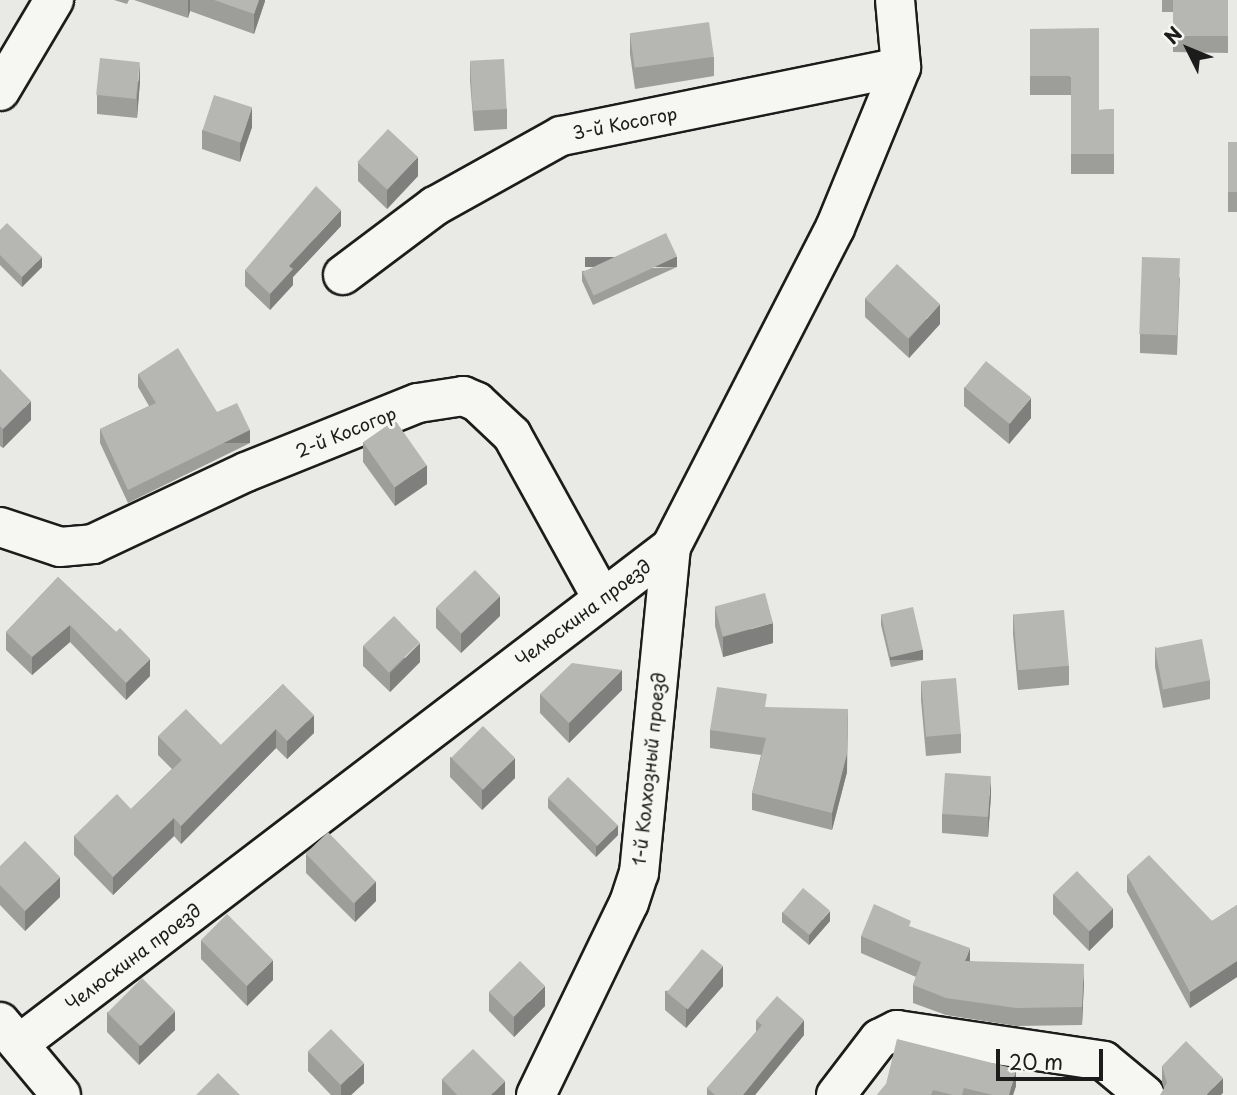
<!DOCTYPE html>
<meta charset="utf-8">
<style>
body{margin:0}
#map{position:relative;width:1237px;height:1095px;overflow:hidden;background:#e9e9e5;font-family:"Playpen Sans",sans-serif}
div>[style]{position:absolute}
.roads{filter:drop-shadow(2px 0 #1c1c1c) drop-shadow(-2px 0 #1c1c1c) drop-shadow(0 2px #1c1c1c) drop-shadow(0 -2px #1c1c1c)}
.minor>*{height:38px;margin:-19px;padding:0 19px;transform-origin:19px;border-radius:19px;background:#f6f6f2}
.wall>*{inset:0;background:#9d9d9a;transform-origin:0 0}
.shaded-wall>*{inset:0;background:#7f7f7d;transform-origin:0 0}
.building>*{inset:0;background:#b6b6b3;transform-origin:0 0}
span{translate:-50% -50%;white-space:nowrap;text-align:center;line-height:1.15;-webkit-text-stroke:6px #f6f6f2;paint-order:stroke}
.street-label{font-size:18px;color:#1c1c1c}
.north{position:absolute;left:1153px;top:14px;width:70px;height:70px;-webkit-text-stroke:5px #f6f6f2;paint-order:stroke;rotate:313deg;font-size:19px;font-weight:700;line-height:28px;text-align:center;color:#1c1c1c}
.north::after{content:'';display:block;margin:auto;width:24px;height:32px;background:#1c1c1c;clip-path:polygon(50% 0,100% 100%,50% 72%,0 100%)}
.scale{position:absolute;left:996px;top:1049px;width:107px;height:32px;box-sizing:border-box;border:4px solid #1c1c1c;border-top:0;padding-left:9px;font-size:21px;line-height:24px;white-space:nowrap;color:#1c1c1c;-webkit-text-stroke:5px #f6f6f2;paint-order:stroke}
</style>
<div id="map">
<div class="roads">
<div class="minor">
<div style="left:0;top:91px;width:106px;rotate:-59.3deg"></div>
<div style="left:343px;top:275px;width:115px;rotate:-36.9deg"></div>
<div style="left:435px;top:206px;width:144px;rotate:-29.1deg"></div>
<div style="left:561px;top:136px;width:347px;rotate:-11.5deg"></div>
<div style="left:0;top:527px;width:63px;rotate:18.4deg"></div>
<div style="left:60px;top:547px;width:33px;rotate:-5deg"></div>
<div style="left:93px;top:544px;width:169px;rotate:-25.2deg"></div>
<div style="left:246px;top:472px;width:185px;rotate:-21.9deg"></div>
<div style="left:418px;top:403px;width:46px;rotate:-8.8deg"></div>
<div style="left:463px;top:396px;width:15px;rotate:23deg"></div>
<div style="left:477px;top:402px;width:48px;rotate:43.3deg"></div>
<div style="left:512px;top:435px;width:186px;rotate:61.1deg"></div>
<div style="left:0;top:1022px;width:95px;rotate:50.1deg"></div>
<div style="left:19px;top:1044px;width:820px;rotate:-37.32deg"></div>
<div style="left:671px;top:547px;width:359px;rotate:-62.8deg"></div>
<div style="left:835px;top:228px;width:174px;rotate:-67.7deg"></div>
<div style="left:901px;top:67px;width:67px;rotate:-95.1deg"></div>
<div style="left:536px;top:1095px;width:213px;rotate:-64.2deg"></div>
<div style="left:629px;top:903px;width:32px;rotate:-72deg"></div>
<div style="left:639px;top:873px;width:328px;rotate:-84.4deg"></div>
<div style="left:836px;top:1095px;width:71px;rotate:-52.5deg"></div>
<div style="left:879px;top:1039px;width:20px;rotate:-27deg"></div>
<div style="left:897px;top:1030px;width:209px;rotate:8.5deg"></div>
<div style="left:1104px;top:1061px;width:53px;rotate:39.7deg"></div>
</div>
</div>
<div class="wall">
<div style="clip-path:polygon(114px 0,129px 0,127px 4px)"></div>
<div style="clip-path:polygon(134px 0,265px 0,265px 1px,254px 34px,190px 11px,188px 18px)"></div>
<div style="clip-path:polygon(1162px 0,1237px 0,1228px 0,1228px 53px,1173px 52px,1173px 12px,1162px 12px)"></div>
<div style="clip-path:polygon(1030px 29px,1099px 110px,1114px 109px,1114px 174px,1071px 174px,1071px 95px,1030px 95px)"></div>
<div style="clip-path:polygon(630px 34px,714px 57px,714px 76px,635px 89px,630px 54px)"></div>
<div style="clip-path:polygon(470px 62px,507px 109px,507px 129px,474px 131px,470px 81px)"></div>
<div style="clip-path:polygon(140px 81px,137px 118px,97px 114px,97px 95px)"></div>
<div style="clip-path:polygon(252px 127px,240px 162px,202px 149px,202px 130px)"></div>
<div style="left:1228px;top:142px;width:9px;height:70px"></div>
<div style="clip-path:polygon(358px 162px,418px 176px,387px 209px,358px 181px)"></div>
<div style="clip-path:polygon(341px 226px,293px 277px,293px 285px,270px 310px,245px 286px,245px 270px)"></div>
<div style="clip-path:polygon(0 230px,42px 267px,22px 287px,0 265px)"></div>
<div style="clip-path:polygon(677px 267px,593px 305px,582px 281px,582px 271px)"></div>
<div style="clip-path:polygon(1180px 277px,1177px 355px,1140px 353px,1140px 334px)"></div>
<div style="clip-path:polygon(865px 298px,940px 324px,909px 358px,865px 317px)"></div>
<div style="clip-path:polygon(0 369px,31px 420px,3px 448px,0 446px)"></div>
<div style="clip-path:polygon(138px 374px,217px 412px,250px 443px,128px 503px,100px 443px,100px 429px,149px 406px,138px 387px)"></div>
<div style="clip-path:polygon(964px 387px,1031px 418px,1009px 444px,964px 406px)"></div>
<div style="clip-path:polygon(363px 442px,427px 484px,395px 506px,363px 462px)"></div>
<div style="clip-path:polygon(58px 577px,116px 632px,150px 676px,126px 700px,70px 642px,32px 675px,6px 650px,6px 632px)"></div>
<div style="clip-path:polygon(715px 607px,773px 643px,723px 657px,715px 626px)"></div>
<div style="clip-path:polygon(436px 608px,500px 616px,461px 653px,436px 628px)"></div>
<div style="clip-path:polygon(1013px 614px,1069px 666px,1069px 685px,1018px 690px,1013px 634px)"></div>
<div style="clip-path:polygon(881px 615px,923px 660px,891px 667px,881px 625px)"></div>
<div style="clip-path:polygon(363px 646px,420px 662px,390px 692px,363px 666px)"></div>
<div style="clip-path:polygon(1155px 647px,1210px 680px,1210px 699px,1163px 708px,1155px 667px)"></div>
<div style="clip-path:polygon(921px 681px,961px 734px,961px 753px,926px 756px,921px 700px)"></div>
<div style="clip-path:polygon(283px 684px,314px 733px,287px 759px,276px 748px,181px 844px,174px 836px,113px 895px,74px 855px,74px 836px,131px 809px,172px 769px,158px 755px,158px 736px,221px 745px)"></div>
<div style="clip-path:polygon(622px 690px,569px 743px,540px 713px,540px 694px)"></div>
<div style="clip-path:polygon(767px 707px,847px 772px,832px 830px,752px 810px,752px 793px,761px 755px,710px 748px,710px 730px)"></div>
<div style="clip-path:polygon(450px 757px,515px 778px,482px 810px,450px 777px)"></div>
<div style="clip-path:polygon(991px 795px,988px 837px,942px 833px,942px 814px)"></div>
<div style="clip-path:polygon(548px 798px,618px 835px,596px 857px,548px 808px)"></div>
<div style="clip-path:polygon(306px 854px,376px 901px,355px 922px,306px 873px)"></div>
<div style="clip-path:polygon(0 866px,60px 897px,25px 931px,0 905px)"></div>
<div style="clip-path:polygon(1127px 875px,1212px 921px,1237px 905px,1237px 977px,1190px 1008px,1127px 892px)"></div>
<div style="clip-path:polygon(1053px 894px,1113px 927px,1089px 951px,1053px 914px)"></div>
<div style="clip-path:polygon(782px 912px,830px 921px,809px 945px,782px 922px)"></div>
<div style="clip-path:polygon(911px 927px,970px 961px,1084px 981px,1082px 1025px,1016px 1026px,946px 1015px,913px 1003px,913px 985px,916px 977px,861px 953px,861px 936px)"></div>
<div style="clip-path:polygon(201px 940px,273px 980px,247px 1006px,201px 959px)"></div>
<div style="clip-path:polygon(723px 986px,686px 1028px,665px 1010px,665px 991px)"></div>
<div style="clip-path:polygon(489px 992px,545px 1006px,514px 1037px,489px 1011px)"></div>
<div style="clip-path:polygon(107px 1012px,175px 1030px,139px 1065px,107px 1032px)"></div>
<div style="clip-path:polygon(756px 1020px,804px 1035px,755px 1095px,707px 1095px,707px 1088px,756px 1032px)"></div>
<div style="clip-path:polygon(308px 1051px,364px 1083px,351px 1095px,331px 1095px,308px 1071px)"></div>
<div style="clip-path:polygon(1162px 1066px,1223px 1093px,1161px 1094px,1164px 1089px,1162px 1082px)"></div>
<div style="clip-path:polygon(442px 1079px,505px 1095px,442px 1095px)"></div>
<div style="clip-path:polygon(886px 1084px,1016px 1086px,1013px 1095px,877px 1095px)"></div>
</div>
<div class="shaded-wall">
<div style="clip-path:polygon(188px 0,190px 0,190px 11px,188px 18px)"></div>
<div style="clip-path:polygon(259px 0,265px 0,265px 1px,254px 34px,254px 14px)"></div>
<div style="clip-path:polygon(140px 62px,140px 81px,137px 118px,137px 98px)"></div>
<div style="clip-path:polygon(252px 107px,252px 127px,240px 162px,240px 143px)"></div>
<div style="clip-path:polygon(418px 157px,418px 176px,387px 209px,387px 189px)"></div>
<div style="clip-path:polygon(341px 210px,341px 226px,293px 277px,293px 285px,270px 310px,270px 294px,289px 266px)"></div>
<div style="clip-path:polygon(42px 257px,42px 267px,22px 287px,22px 277px)"></div>
<div style="left:677px;top:257px;width:10px;height:92px;rotate:90deg"></div>
<div style="clip-path:polygon(940px 304px,940px 324px,909px 358px,909px 339px)"></div>
<div style="clip-path:polygon(1031px 398px,1031px 418px,1009px 444px,1009px 424px)"></div>
<div style="clip-path:polygon(31px 401px,31px 420px,3px 448px,3px 429px)"></div>
<div style="left:250px;top:430px;width:13px;height:136px;rotate:90deg"></div>
<div style="clip-path:polygon(427px 465px,427px 484px,395px 506px,395px 487px)"></div>
<div style="clip-path:polygon(500px 596px,500px 616px,461px 653px,461px 634px)"></div>
<div style="clip-path:polygon(773px 623px,773px 643px,723px 657px,723px 637px)"></div>
<div style="clip-path:polygon(70px 625px,70px 642px,32px 675px,32px 657px)"></div>
<div style="clip-path:polygon(420px 643px,420px 662px,390px 692px,390px 673px)"></div>
<div style="left:923px;top:650px;width:10px;height:33px;rotate:90deg"></div>
<div style="clip-path:polygon(150px 659px,150px 676px,126px 700px,126px 683px)"></div>
<div style="clip-path:polygon(622px 670px,622px 690px,569px 743px,569px 723px)"></div>
<div style="clip-path:polygon(848px 709px,847px 772px,832px 830px,832px 813px)"></div>
<div style="clip-path:polygon(314px 715px,314px 733px,287px 759px,287px 741px)"></div>
<div style="clip-path:polygon(276px 729px,276px 748px,181px 844px,181px 826px)"></div>
<div style="clip-path:polygon(515px 758px,515px 778px,482px 810px,482px 790px)"></div>
<div style="clip-path:polygon(991px 776px,991px 795px,988px 837px,988px 817px)"></div>
<div style="clip-path:polygon(174px 818px,174px 836px,113px 895px,113px 877px)"></div>
<div style="clip-path:polygon(618px 825px,618px 835px,596px 857px,596px 847px)"></div>
<div style="clip-path:polygon(60px 877px,60px 897px,25px 931px,25px 911px)"></div>
<div style="clip-path:polygon(376px 881px,376px 901px,355px 922px,355px 903px)"></div>
<div style="clip-path:polygon(1113px 908px,1113px 927px,1089px 951px,1089px 931px)"></div>
<div style="clip-path:polygon(830px 911px,830px 921px,809px 945px,809px 935px)"></div>
<div style="clip-path:polygon(970px 948px,970px 965px,965px 961px)"></div>
<div style="clip-path:polygon(273px 960px,273px 980px,247px 1006px,247px 986px)"></div>
<div style="clip-path:polygon(1237px 961px,1237px 977px,1190px 1008px,1190px 992px)"></div>
<div style="clip-path:polygon(1084px 964px,1084px 981px,1082px 1025px,1082px 1007px)"></div>
<div style="clip-path:polygon(723px 966px,723px 986px,686px 1028px,686px 1008px)"></div>
<div style="clip-path:polygon(545px 986px,545px 1006px,514px 1037px,514px 1017px)"></div>
<div style="clip-path:polygon(175px 1011px,175px 1030px,139px 1065px,139px 1046px)"></div>
<div style="clip-path:polygon(804px 1020px,804px 1035px,755px 1095px,743px 1095px)"></div>
<div style="clip-path:polygon(364px 1063px,364px 1083px,351px 1095px,341px 1095px,341px 1085px)"></div>
<div style="clip-path:polygon(1016px 1069px,1016px 1086px,1013px 1095px,1009px 1095px)"></div>
<div style="clip-path:polygon(1223px 1078px,1223px 1093px,1221px 1095px,1206px 1095px)"></div>
<div style="clip-path:polygon(505px 1081px,505px 1095px,491px 1095px)"></div>
</div>
<div class="building">
<div style="clip-path:polygon(214px 0,259px 0,254px 14px)"></div>
<div style="left:1173px;top:0;width:55px;height:36px"></div>
<div style="left:709px;top:22px;width:35px;height:80px;rotate:82deg"></div>
<div style="clip-path:polygon(1099px 28px,1099px 110px,1114px 109px,1114px 154px,1071px 154px,1071px 76px,1030px 76px,1030px 29px)"></div>
<div style="left:100px;top:58px;width:40px;height:37px;rotate:6deg"></div>
<div style="left:504px;top:59px;width:50px;height:34px;rotate:87deg"></div>
<div style="left:214px;top:95px;width:40px;height:37px;rotate:18deg"></div>
<div style="left:388px;top:129px;width:41px;height:45px;rotate:43deg"></div>
<div style="left:1228px;top:142px;width:9px;height:50px"></div>
<div style="clip-path:polygon(316px 186px,341px 210px,289px 266px,293px 269px,270px 294px,245px 270px)"></div>
<div style="clip-path:polygon(7px 223px,42px 257px,22px 277px,0 255px,0 230px)"></div>
<div style="left:666px;top:233px;width:26px;height:92px;rotate:65deg"></div>
<div style="left:1142px;top:257px;width:38px;height:77px;rotate:2deg"></div>
<div style="left:897px;top:264px;width:59px;height:47px;rotate:43deg"></div>
<div style="clip-path:polygon(178px 348px,217px 412px,237px 403px,250px 430px,128px 490px,100px 429px,156px 403px,138px 374px)"></div>
<div style="left:986px;top:361px;width:58px;height:34px;rotate:39deg"></div>
<div style="clip-path:polygon(0 369px,31px 401px,3px 429px,0 426px)"></div>
<div style="left:395px;top:420px;width:55px;height:39px;rotate:55deg"></div>
<div style="left:475px;top:570px;width:36px;height:54px;rotate:46deg"></div>
<div style="clip-path:polygon(58px 577px,116px 632px,120px 628px,150px 659px,126px 683px,70px 625px,32px 657px,6px 632px)"></div>
<div style="left:765px;top:593px;width:31px;height:52px;rotate:75deg"></div>
<div style="left:913px;top:607px;width:44px;height:33px;rotate:77deg"></div>
<div style="left:1064px;top:610px;width:56px;height:51px;rotate:85deg"></div>
<div style="left:394px;top:616px;width:37px;height:43px;rotate:46deg"></div>
<div style="left:1202px;top:639px;width:42px;height:48px;rotate:79deg"></div>
<div style="clip-path:polygon(572px 663px,622px 670px,569px 723px,540px 694px)"></div>
<div style="left:956px;top:678px;width:56px;height:35px;rotate:85deg"></div>
<div style="clip-path:polygon(283px 684px,314px 715px,287px 741px,276px 729px,181px 826px,174px 818px,113px 877px,74px 836px,117px 794px,131px 809px,182px 760px,158px 736px,186px 709px,221px 745px)"></div>
<div style="clip-path:polygon(717px 687px,767px 694px,765px 707px,848px 709px,847px 754px,832px 813px,752px 793px,766px 738px,710px 730px)"></div>
<div style="left:483px;top:726px;width:45px;height:45px;rotate:45deg"></div>
<div style="left:945px;top:773px;width:46px;height:41px;rotate:4deg"></div>
<div style="left:568px;top:777px;width:69px;height:29px;rotate:44deg"></div>
<div style="left:328px;top:832px;width:69px;height:31px;rotate:46deg"></div>
<div style="clip-path:polygon(25px 841px,60px 877px,25px 911px,0 885px,0 866px)"></div>
<div style="clip-path:polygon(1149px 855px,1212px 921px,1237px 905px,1237px 961px,1190px 992px,1127px 875px)"></div>
<div style="left:1077px;top:871px;width:52px;height:33px;rotate:46deg"></div>
<div style="left:803px;top:888px;width:35px;height:32px;rotate:40deg"></div>
<div style="clip-path:polygon(874px 904px,911px 921px,909px 926px,970px 948px,965px 961px,1084px 964px,1082px 1007px,1016px 1008px,946px 998px,913px 985px,921px 962px,861px 936px)"></div>
<div style="left:227px;top:914px;width:65px;height:37px;rotate:45deg"></div>
<div style="left:702px;top:949px;width:27px;height:56px;rotate:39deg"></div>
<div style="left:520px;top:961px;width:35px;height:44px;rotate:45deg"></div>
<div style="left:142px;top:978px;width:47px;height:49px;rotate:45deg"></div>
<div style="clip-path:polygon(777px 996px,804px 1020px,743px 1095px,715px 1095px,707px 1088px,762px 1025px,756px 1020px)"></div>
<div style="left:331px;top:1029px;width:47px;height:32px;rotate:46deg"></div>
<div style="clip-path:polygon(897px 1039px,1016px 1069px,1009px 1095px,993px 1095px,964px 1088px,962px 1095px,953px 1095px,933px 1090px,931px 1095px,877px 1095px,886px 1084px)"></div>
<div style="clip-path:polygon(1186px 1041px,1223px 1078px,1206px 1095px,1160px 1095px,1167px 1083px,1162px 1066px)"></div>
<div style="clip-path:polygon(473px 1049px,505px 1081px,491px 1095px,457px 1095px,442px 1079px)"></div>
<div style="clip-path:polygon(218px 1073px,240px 1095px,196px 1095px)"></div>
</div>
<div class="street-label">
<span style="left:625px;top:123px;rotate:-11deg">3-й Косогор</span>
<span style="left:346px;top:432px;rotate:-22deg">2-й Косогор</span>
<span style="left:583px;top:613px;rotate:-37deg">Челюскина проезд</span>
<span style="left:649px;top:769px;rotate:-84deg">1-й Колхозный проезд</span>
<span style="left:133px;top:957px;rotate:-37deg">Челюскина проезд</span>
</div>
<div class="north">N</div>
<div class="scale">20 m</div>
</div>
